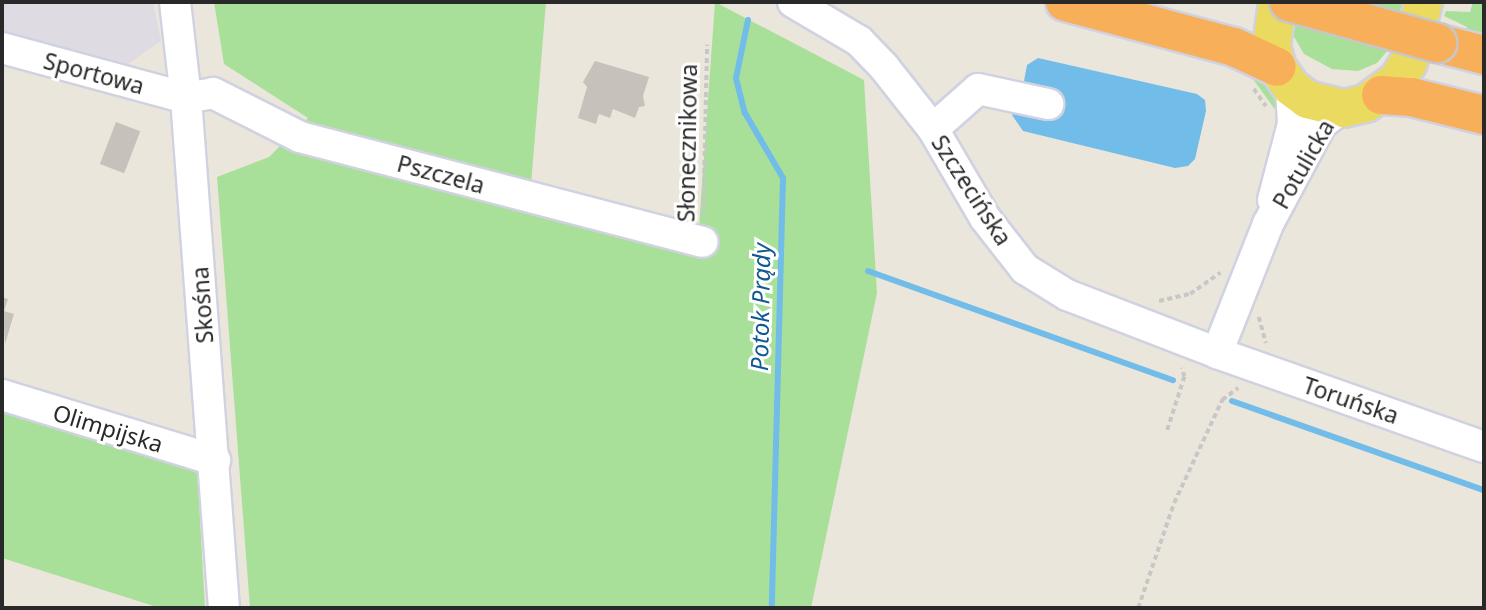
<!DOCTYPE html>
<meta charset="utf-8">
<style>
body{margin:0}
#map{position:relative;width:1486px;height:610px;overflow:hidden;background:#ebe6db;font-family:"Noto Sans",sans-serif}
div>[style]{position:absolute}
.industrial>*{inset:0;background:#dedbe3}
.green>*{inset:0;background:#a9e099}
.water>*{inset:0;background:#71bce9}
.stream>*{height:6px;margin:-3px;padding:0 3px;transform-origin:3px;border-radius:3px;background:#71bce9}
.building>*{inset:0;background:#c6c2bb;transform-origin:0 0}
.path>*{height:3.5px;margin-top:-1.75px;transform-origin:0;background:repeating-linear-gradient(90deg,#c7c7c7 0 5px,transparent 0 8.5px)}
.roads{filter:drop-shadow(2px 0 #d0d2e1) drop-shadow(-2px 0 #d0d2e1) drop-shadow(0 2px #d0d2e1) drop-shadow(0 -2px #d0d2e1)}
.minor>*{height:30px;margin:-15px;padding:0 15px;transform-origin:15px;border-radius:15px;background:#fff}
.major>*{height:37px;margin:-18.5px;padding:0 18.5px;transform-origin:18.5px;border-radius:18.5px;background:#ebda60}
.highway>*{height:38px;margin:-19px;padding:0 19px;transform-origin:19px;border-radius:19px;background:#f8af59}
.bridges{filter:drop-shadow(2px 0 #c7c7c7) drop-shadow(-2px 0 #c7c7c7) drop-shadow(0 2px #c7c7c7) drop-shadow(0 -2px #c7c7c7)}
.highway-bridge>*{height:38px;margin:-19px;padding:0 19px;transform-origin:19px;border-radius:19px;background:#f8af59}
span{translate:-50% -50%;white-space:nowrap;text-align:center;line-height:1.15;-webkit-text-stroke:6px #fff;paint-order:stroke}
.street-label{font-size:23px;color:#292929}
.water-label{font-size:24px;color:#125993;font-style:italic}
.frame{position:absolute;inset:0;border:4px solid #292929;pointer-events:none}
</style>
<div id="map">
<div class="industrial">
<div style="clip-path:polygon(2px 2px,153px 2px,161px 41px,124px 67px,2px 34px)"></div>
</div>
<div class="green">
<div style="clip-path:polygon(214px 2px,546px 2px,530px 197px,698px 240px,715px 2px,864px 80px,877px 293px,811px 608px,250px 608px,217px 177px,269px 157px,308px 118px,224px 64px)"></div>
<div style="clip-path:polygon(1294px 2px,1409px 2px,1395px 42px,1377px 63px,1358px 71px,1332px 69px,1304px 54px,1293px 35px)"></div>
<div style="clip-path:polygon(1473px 2px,1484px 4px,1484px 41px,1465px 36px,1467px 27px,1444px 16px,1446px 11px,1470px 12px)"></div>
<div style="clip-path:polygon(1240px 61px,1277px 86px,1286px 125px)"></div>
<div style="clip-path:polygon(2px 411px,197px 466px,205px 608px,160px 608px,2px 558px)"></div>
</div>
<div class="water">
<div style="clip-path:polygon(1038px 58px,1197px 94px,1205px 100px,1206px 111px,1195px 159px,1188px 166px,1175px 168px,1023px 131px,1012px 115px,1029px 87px,1024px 81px,1027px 65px)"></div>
</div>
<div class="stream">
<div style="left:748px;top:20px;width:59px;rotate:101.7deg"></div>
<div style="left:736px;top:78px;width:36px;rotate:76deg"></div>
<div style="left:745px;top:113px;width:75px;rotate:59.7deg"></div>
<div style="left:783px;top:178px;width:430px;rotate:91.5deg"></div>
<div style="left:868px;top:271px;width:324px;rotate:19.7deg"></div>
<div style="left:1232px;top:401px;width:267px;rotate:19.5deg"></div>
</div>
<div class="building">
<div style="clip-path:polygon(595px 61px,649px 77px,643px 96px,645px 106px,639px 107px,635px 118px,613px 109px,610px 118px,599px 114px,596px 124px,578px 118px,587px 87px,583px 82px)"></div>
<div style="left:116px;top:122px;width:26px;height:45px;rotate:21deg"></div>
<div style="clip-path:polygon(2px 297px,8px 299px,4px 311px,14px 314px,5px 344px)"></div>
</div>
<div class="path">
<div style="left:1254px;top:89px;width:21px;rotate:55deg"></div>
<div style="left:703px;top:216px;width:171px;rotate:-88.7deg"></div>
<div style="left:1159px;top:301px;width:32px;rotate:-13deg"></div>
<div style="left:1190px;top:294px;width:37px;rotate:-35deg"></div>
<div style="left:1259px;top:317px;width:27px;rotate:75deg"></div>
<div style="left:1167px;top:430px;width:56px;rotate:-72.2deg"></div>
<div style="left:1184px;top:377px;width:9px;rotate:-103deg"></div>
<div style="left:1138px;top:608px;width:111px;rotate:-71.1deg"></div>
<div style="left:1174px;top:503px;width:114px;rotate:-65deg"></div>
<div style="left:1222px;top:400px;width:20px;rotate:-37deg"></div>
</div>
<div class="roads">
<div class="minor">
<div style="left:175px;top:2px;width:97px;rotate:83.5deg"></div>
<div style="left:186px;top:98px;width:511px;rotate:85.74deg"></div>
<div style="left:793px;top:2px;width:77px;rotate:30.6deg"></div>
<div style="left:859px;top:41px;width:36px;rotate:46deg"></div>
<div style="left:884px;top:67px;width:79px;rotate:51.7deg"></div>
<div style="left:933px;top:129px;width:103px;rotate:59.7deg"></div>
<div style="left:985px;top:218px;width:65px;rotate:51.9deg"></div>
<div style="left:1025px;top:269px;width:49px;rotate:31.8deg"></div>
<div style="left:1067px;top:295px;width:161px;rotate:21.1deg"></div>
<div style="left:1217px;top:353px;width:283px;rotate:19.4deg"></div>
<div style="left:2px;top:48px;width:191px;rotate:15.2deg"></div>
<div style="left:186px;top:98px;width:27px;rotate:-10deg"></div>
<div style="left:213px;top:93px;width:97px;rotate:26.8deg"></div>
<div style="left:300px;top:137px;width:416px;rotate:14.6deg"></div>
<div style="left:933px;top:129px;width:60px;rotate:-41.6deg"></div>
<div style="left:978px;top:89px;width:72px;rotate:12.1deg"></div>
<div style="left:1273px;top:200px;width:79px;rotate:-75.3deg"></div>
<div style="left:1293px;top:124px;width:37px;rotate:-93deg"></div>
<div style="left:1217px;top:353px;width:139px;rotate:-68.4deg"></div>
<div style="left:1268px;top:224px;width:115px;rotate:-61.9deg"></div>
<div style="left:1322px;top:123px;width:26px;rotate:-36deg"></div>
<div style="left:2px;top:395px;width:223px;rotate:17deg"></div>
</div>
<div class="major">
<div style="left:1277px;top:2px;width:43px;rotate:97.9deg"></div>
<div style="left:1271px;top:45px;width:23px;rotate:75deg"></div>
<div style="left:1277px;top:67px;width:24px;rotate:55deg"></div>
<div style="left:1291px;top:87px;width:20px;rotate:37deg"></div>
<div style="left:1307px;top:99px;width:37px;rotate:14deg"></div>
<div style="left:1343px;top:108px;width:23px;rotate:-13deg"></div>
<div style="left:1365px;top:103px;width:39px;rotate:-36deg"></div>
<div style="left:1397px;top:80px;width:21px;rotate:-59deg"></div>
<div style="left:1408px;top:62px;width:62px;rotate:-76deg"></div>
</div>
<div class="highway">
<div style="left:1065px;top:2px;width:175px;rotate:14.9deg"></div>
<div style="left:1234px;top:47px;width:47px;rotate:24.9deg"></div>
<div style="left:1437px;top:43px;width:49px;rotate:14.3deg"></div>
<div style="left:1381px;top:95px;width:30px;rotate:4deg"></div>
<div style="left:1411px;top:97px;width:75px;rotate:13.9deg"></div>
</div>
</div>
<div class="bridges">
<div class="highway-bridge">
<div style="left:1289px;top:2px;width:154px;rotate:15.5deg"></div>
</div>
</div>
<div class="street-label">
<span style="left:94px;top:73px;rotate:15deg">Sportowa</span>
<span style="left:687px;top:143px;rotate:-89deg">Słonecznikowa</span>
<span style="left:1303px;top:164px;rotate:-60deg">Potulicka</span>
<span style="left:441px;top:174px;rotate:15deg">Pszczela</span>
<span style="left:972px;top:190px;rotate:57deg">Szczecińska</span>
<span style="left:202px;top:305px;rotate:-94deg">Skośna</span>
<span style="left:1351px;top:400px;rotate:19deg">Toruńska</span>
<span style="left:108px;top:428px;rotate:17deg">Olimpijska</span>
</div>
<div class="water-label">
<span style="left:760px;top:307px;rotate:-89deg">Potok Prądy</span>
</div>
<div class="frame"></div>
</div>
